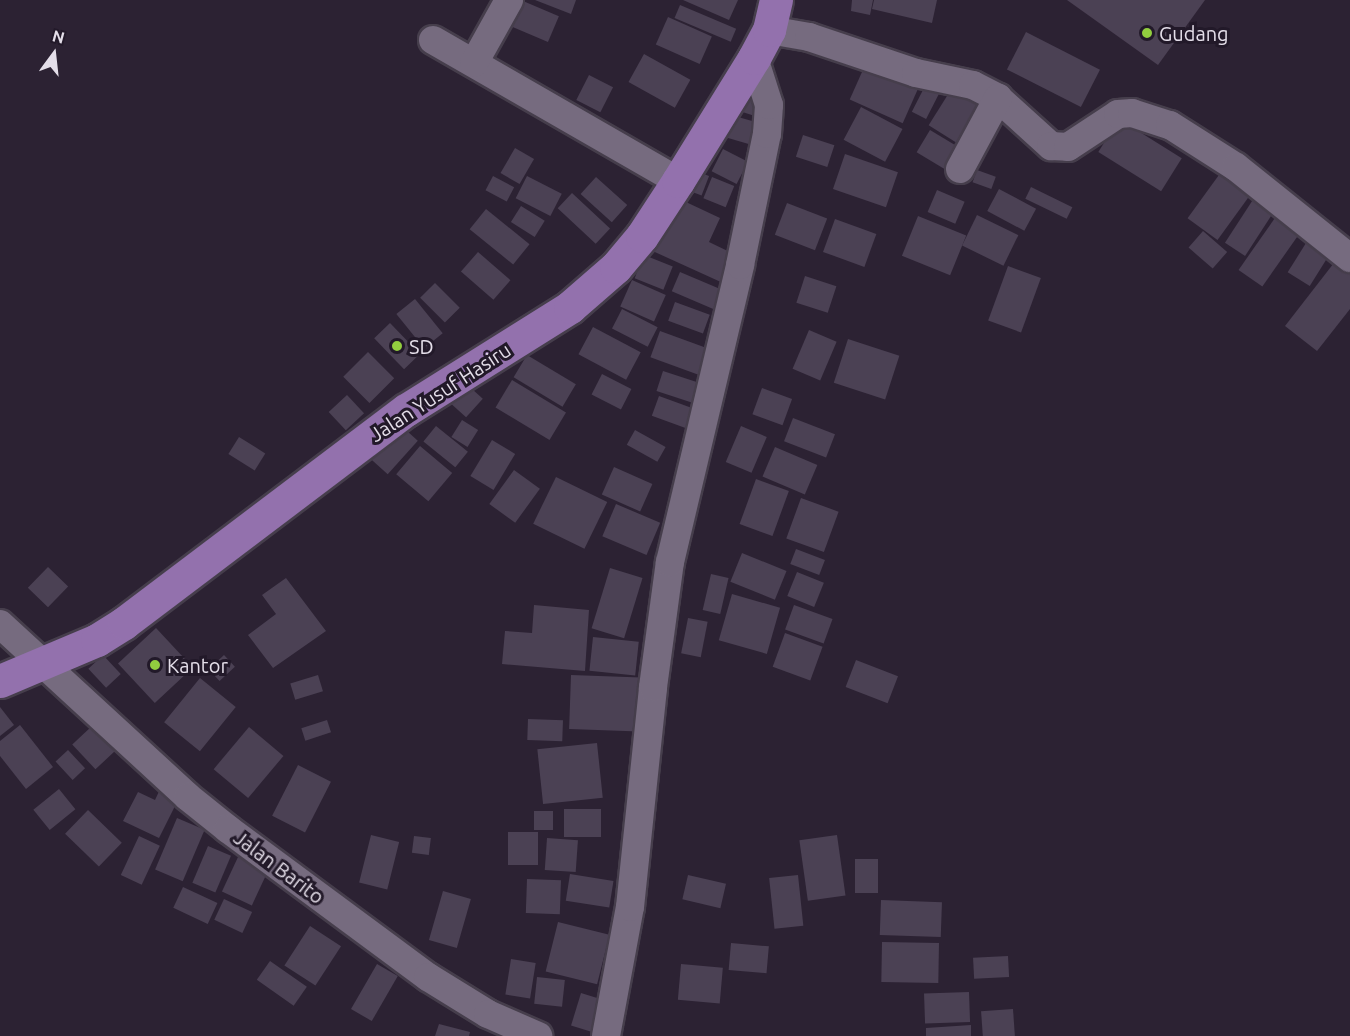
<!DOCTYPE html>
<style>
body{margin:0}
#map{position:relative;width:1350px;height:1036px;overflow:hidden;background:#2c2233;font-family:Ubuntu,sans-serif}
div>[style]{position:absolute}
.building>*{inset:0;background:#4b4154;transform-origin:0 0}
.roads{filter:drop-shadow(2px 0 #463e4c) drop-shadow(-2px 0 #463e4c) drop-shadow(0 2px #463e4c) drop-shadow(0 -2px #463e4c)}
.minor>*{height:28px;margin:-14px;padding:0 14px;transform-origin:14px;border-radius:14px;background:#766b7f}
.major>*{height:33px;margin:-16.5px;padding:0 16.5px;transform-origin:16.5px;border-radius:16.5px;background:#9371ad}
.dots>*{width:16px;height:16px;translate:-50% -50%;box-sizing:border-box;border:3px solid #221929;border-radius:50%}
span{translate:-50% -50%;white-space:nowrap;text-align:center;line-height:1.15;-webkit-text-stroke:6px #221929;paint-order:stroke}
.poi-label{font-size:20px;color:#e4dee9}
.left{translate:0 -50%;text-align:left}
.street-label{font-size:20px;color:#e4dee9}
.north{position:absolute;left:24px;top:24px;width:60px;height:60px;-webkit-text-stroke:4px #221929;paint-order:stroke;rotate:15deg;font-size:16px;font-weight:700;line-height:24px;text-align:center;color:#e4dee9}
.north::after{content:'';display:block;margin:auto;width:21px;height:27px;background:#e4dee9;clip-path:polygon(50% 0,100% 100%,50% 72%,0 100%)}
</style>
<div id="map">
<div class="building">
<div style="clip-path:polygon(535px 0,576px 0,571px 14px)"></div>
<div style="clip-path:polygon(683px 0,738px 0,729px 20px)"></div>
<div style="clip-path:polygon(852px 0,873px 0,870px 15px,851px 11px)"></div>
<div style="clip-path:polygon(874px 0,937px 0,932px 23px,872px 9px)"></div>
<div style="clip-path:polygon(1067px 0,1205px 0,1158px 65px)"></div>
<div style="left:523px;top:1px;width:39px;height:28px;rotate:23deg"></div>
<div style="left:680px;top:5px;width:61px;height:14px;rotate:23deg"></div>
<div style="left:668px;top:17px;width:48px;height:30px;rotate:24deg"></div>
<div style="left:1026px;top:32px;width:83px;height:42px;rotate:27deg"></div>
<div style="left:644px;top:54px;width:53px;height:32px;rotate:29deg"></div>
<div style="left:866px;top:63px;width:58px;height:40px;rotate:24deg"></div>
<div style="left:589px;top:75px;width:27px;height:28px;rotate:27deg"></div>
<div style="left:925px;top:86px;width:16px;height:29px;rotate:27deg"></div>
<div style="left:952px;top:88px;width:39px;height:44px;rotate:32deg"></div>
<div style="left:742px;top:95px;width:26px;height:16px;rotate:18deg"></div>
<div style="left:861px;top:107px;width:47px;height:37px;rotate:28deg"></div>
<div style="left:731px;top:115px;width:32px;height:23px;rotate:16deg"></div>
<div style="left:1119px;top:119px;width:74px;height:39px;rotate:32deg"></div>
<div style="left:930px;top:130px;width:33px;height:26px;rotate:31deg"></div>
<div style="left:803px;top:135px;width:33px;height:23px;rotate:18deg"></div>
<div style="left:515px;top:148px;width:22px;height:29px;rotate:30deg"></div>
<div style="left:723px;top:149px;width:28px;height:25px;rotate:27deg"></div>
<div style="left:845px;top:154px;width:56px;height:37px;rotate:19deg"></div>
<div style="left:1224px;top:168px;width:37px;height:62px;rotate:36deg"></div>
<div style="left:977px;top:170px;width:20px;height:13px;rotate:20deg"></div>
<div style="left:696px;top:171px;width:14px;height:21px;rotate:21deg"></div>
<div style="left:493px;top:176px;width:24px;height:16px;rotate:28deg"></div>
<div style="left:527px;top:176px;width:39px;height:25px;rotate:27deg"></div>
<div style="left:596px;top:177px;width:42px;height:23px;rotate:42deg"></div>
<div style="left:712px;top:177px;width:24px;height:23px;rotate:22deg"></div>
<div style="left:1031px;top:187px;width:46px;height:13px;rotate:26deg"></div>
<div style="left:999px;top:189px;width:42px;height:25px;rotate:28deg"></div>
<div style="left:937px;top:190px;width:30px;height:24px;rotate:23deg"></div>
<div style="left:572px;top:193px;width:52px;height:21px;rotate:43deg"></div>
<div style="clip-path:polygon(671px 195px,720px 218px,709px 242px,736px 255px,723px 283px,646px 248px)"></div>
<div style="left:1256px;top:195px;width:24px;height:57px;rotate:33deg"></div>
<div style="left:787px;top:203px;width:43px;height:34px;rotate:21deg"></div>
<div style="left:521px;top:206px;width:28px;height:19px;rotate:32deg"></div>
<div style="left:486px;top:209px;width:56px;height:26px;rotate:39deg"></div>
<div style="left:977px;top:215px;width:46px;height:34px;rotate:26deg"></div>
<div style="left:1277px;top:215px;width:29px;height:67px;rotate:35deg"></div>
<div style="left:918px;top:216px;width:52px;height:43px;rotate:22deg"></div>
<div style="left:835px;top:219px;width:44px;height:35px;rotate:20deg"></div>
<div style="left:1203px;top:231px;width:32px;height:22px;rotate:41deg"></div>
<div style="left:1311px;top:235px;width:26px;height:44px;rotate:32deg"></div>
<div style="left:478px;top:252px;width:43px;height:26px;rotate:41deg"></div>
<div style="left:644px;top:255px;width:31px;height:25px;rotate:22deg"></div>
<div style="clip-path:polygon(1337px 259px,1350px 269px,1350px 309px,1317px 351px,1285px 326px)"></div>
<div style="left:1008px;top:266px;width:35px;height:58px;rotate:20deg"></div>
<div style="left:680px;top:272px;width:52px;height:21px;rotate:23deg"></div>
<div style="left:805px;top:276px;width:33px;height:28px;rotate:18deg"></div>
<div style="left:632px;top:280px;width:37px;height:29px;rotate:24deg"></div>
<div style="left:435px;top:283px;width:35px;height:21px;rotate:45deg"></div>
<div style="left:415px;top:299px;width:44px;height:24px;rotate:51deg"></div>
<div style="left:675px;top:302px;width:37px;height:20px;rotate:20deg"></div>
<div style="left:622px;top:309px;width:40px;height:22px;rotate:27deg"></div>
<div style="left:390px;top:323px;width:43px;height:22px;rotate:46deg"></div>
<div style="left:593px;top:327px;width:54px;height:31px;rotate:28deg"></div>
<div style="left:809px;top:330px;width:30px;height:42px;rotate:23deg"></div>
<div style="left:660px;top:331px;width:54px;height:28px;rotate:20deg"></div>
<div style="left:848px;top:339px;width:54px;height:46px;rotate:18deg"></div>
<div style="left:368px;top:352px;width:37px;height:35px;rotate:45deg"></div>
<div style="left:527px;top:355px;width:57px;height:26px;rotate:31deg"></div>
<div style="left:663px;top:371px;width:41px;height:21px;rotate:18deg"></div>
<div style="left:602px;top:374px;width:33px;height:23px;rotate:27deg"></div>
<div style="left:462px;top:380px;width:28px;height:25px;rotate:42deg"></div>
<div style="left:512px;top:380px;width:63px;height:32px;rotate:31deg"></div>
<div style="left:762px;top:388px;width:32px;height:28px;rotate:20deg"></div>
<div style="left:347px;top:395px;width:25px;height:25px;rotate:47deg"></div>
<div style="left:659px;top:396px;width:38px;height:21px;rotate:20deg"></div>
<div style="left:793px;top:418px;width:45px;height:25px;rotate:21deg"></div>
<div style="left:462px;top:420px;width:19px;height:20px;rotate:32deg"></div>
<div style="left:397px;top:422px;width:28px;height:45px;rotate:42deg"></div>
<div style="left:436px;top:426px;width:41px;height:20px;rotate:39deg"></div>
<div style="left:741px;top:426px;width:28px;height:39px;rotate:23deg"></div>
<div style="left:635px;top:430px;width:35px;height:17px;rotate:29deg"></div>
<div style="left:239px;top:437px;width:31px;height:20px;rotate:32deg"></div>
<div style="left:492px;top:440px;width:27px;height:42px;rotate:31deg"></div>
<div style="left:420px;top:446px;width:42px;height:37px;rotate:40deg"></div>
<div style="left:775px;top:447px;width:46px;height:32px;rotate:23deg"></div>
<div style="left:614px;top:467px;width:42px;height:30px;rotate:24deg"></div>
<div style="left:514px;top:470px;width:32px;height:42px;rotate:36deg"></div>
<div style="left:556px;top:477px;width:57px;height:52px;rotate:26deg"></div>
<div style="left:756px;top:479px;width:35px;height:48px;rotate:20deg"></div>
<div style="left:801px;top:498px;width:40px;height:43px;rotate:20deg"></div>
<div style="left:616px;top:504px;width:48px;height:35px;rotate:23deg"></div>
<div style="left:796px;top:549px;width:31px;height:16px;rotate:21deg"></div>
<div style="left:742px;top:553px;width:48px;height:31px;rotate:22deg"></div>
<div style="left:48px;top:567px;width:28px;height:29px;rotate:44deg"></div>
<div style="left:610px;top:568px;width:34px;height:63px;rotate:17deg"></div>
<div style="left:797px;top:572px;width:29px;height:26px;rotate:22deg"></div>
<div style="left:711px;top:574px;width:18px;height:37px;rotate:13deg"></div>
<div style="clip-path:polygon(286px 578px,326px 631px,273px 668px,248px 635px,276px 614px,262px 595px)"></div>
<div style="left:732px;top:594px;width:50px;height:48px;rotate:16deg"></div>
<div style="clip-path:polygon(534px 605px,589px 610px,585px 671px,502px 664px,505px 631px,532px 633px)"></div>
<div style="left:794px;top:605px;width:41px;height:26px;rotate:20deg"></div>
<div style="left:688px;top:618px;width:20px;height:36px;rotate:11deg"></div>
<div style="left:156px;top:628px;width:54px;height:52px;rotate:47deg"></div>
<div style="left:785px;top:633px;width:40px;height:36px;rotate:20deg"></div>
<div style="left:593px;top:637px;width:46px;height:34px;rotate:6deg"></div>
<div style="left:103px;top:655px;width:26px;height:20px;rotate:47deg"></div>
<div style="left:224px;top:655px;width:16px;height:21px;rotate:47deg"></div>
<div style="left:856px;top:660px;width:45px;height:29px;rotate:21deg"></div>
<div style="left:318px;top:675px;width:17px;height:29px;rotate:73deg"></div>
<div style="left:571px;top:675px;width:70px;height:54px;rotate:2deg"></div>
<div style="left:200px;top:678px;width:46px;height:57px;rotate:39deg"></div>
<div style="clip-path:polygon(0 707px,14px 725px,0 736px)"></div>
<div style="left:528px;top:719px;width:35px;height:21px;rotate:2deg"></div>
<div style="left:327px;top:720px;width:13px;height:27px;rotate:72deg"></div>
<div style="clip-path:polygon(20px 725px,53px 767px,26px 789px,0 756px,0 741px)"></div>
<div style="left:92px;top:726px;width:34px;height:27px;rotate:47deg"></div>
<div style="left:249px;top:727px;width:45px;height:55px;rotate:40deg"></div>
<div style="left:597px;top:743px;width:55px;height:60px;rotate:84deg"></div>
<div style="left:68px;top:750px;width:25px;height:17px;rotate:47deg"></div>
<div style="left:298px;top:765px;width:37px;height:57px;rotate:27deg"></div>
<div style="clip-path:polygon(162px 785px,181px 794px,159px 838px,123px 821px,138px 792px,155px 800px)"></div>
<div style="left:59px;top:789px;width:26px;height:33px;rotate:51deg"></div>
<div style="left:564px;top:809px;width:37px;height:28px"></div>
<div style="left:88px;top:810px;width:47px;height:33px;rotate:44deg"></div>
<div style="left:534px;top:811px;width:19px;height:19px"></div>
<div style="left:177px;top:818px;width:30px;height:56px;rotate:23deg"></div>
<div style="left:508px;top:832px;width:30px;height:33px"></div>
<div style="left:371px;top:835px;width:29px;height:49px;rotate:14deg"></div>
<div style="left:837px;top:835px;width:61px;height:38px;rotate:82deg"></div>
<div style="left:139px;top:836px;width:23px;height:43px;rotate:25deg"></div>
<div style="left:414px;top:836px;width:17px;height:17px;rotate:7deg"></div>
<div style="left:547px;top:838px;width:31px;height:32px;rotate:4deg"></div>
<div style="left:208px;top:846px;width:25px;height:40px;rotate:23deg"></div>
<div style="left:238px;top:857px;width:33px;height:38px;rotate:25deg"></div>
<div style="left:855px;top:859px;width:23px;height:34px"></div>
<div style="left:570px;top:874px;width:44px;height:27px;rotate:9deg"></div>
<div style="left:688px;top:875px;width:39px;height:25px;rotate:13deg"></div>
<div style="left:798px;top:875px;width:51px;height:29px;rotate:84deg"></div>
<div style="left:527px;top:879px;width:34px;height:34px;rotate:2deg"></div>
<div style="left:183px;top:887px;width:38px;height:23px;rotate:25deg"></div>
<div style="left:443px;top:891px;width:29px;height:51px;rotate:16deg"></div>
<div style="left:224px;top:899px;width:31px;height:23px;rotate:25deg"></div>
<div style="left:881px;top:900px;width:61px;height:35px;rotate:2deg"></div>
<div style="left:558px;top:922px;width:53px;height:51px;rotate:14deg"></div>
<div style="left:310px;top:926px;width:37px;height:47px;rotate:33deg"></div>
<div style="left:882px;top:942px;width:57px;height:40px;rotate:1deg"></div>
<div style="left:731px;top:943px;width:38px;height:27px;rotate:5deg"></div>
<div style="left:1008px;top:956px;width:21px;height:35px;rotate:87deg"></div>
<div style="left:511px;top:959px;width:25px;height:36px;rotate:9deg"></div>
<div style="left:270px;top:961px;width:45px;height:23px;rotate:35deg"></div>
<div style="left:377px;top:964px;width:24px;height:52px;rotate:30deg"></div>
<div style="left:681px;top:964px;width:42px;height:36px;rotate:5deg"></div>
<div style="left:537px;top:977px;width:28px;height:27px;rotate:6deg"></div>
<div style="left:969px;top:992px;width:30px;height:45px;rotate:88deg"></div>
<div style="left:581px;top:993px;width:27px;height:34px;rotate:17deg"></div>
<div style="left:1013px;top:1009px;width:27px;height:32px;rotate:86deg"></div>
<div style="clip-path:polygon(439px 1024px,470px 1032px,469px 1036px,435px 1036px)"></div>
<div style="clip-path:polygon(971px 1025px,971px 1036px,926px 1036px,926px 1028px)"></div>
</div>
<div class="roads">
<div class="minor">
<div style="left:769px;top:30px;width:41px;rotate:9.9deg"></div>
<div style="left:809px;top:37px;width:113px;rotate:18.6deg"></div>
<div style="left:916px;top:73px;width:58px;rotate:11.9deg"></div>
<div style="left:973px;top:85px;width:28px;rotate:27deg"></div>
<div style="left:998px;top:98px;width:72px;rotate:42.2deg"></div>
<div style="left:1051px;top:146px;width:17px;rotate:3deg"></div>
<div style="left:1068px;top:147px;width:60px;rotate:-33.4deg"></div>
<div style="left:1118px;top:114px;width:14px;rotate:-4deg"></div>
<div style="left:1132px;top:113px;width:40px;rotate:18deg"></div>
<div style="left:1170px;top:125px;width:78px;rotate:32.5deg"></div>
<div style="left:1236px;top:167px;width:146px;rotate:38.6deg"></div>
<div style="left:433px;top:40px;width:283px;rotate:29.9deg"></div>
<div style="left:474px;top:63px;width:72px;rotate:-60.9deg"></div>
<div style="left:960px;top:169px;width:81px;rotate:-61.8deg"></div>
<div style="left:0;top:624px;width:255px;rotate:42.6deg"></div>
<div style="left:188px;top:797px;width:51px;rotate:38.7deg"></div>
<div style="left:228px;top:829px;width:249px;rotate:36.5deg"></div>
<div style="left:428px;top:977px;width:70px;rotate:31.7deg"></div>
<div style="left:488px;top:1014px;width:55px;rotate:23.7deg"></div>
<div style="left:606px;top:1036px;width:131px;rotate:-79.5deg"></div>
<div style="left:630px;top:907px;width:221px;rotate:-84deg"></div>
<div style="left:653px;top:687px;width:126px;rotate:-82.3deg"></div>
<div style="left:670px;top:562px;width:305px;rotate:-76.7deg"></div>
<div style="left:740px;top:265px;width:134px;rotate:-78.4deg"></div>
<div style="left:767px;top:134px;width:29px;rotate:-86deg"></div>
<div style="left:769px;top:105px;width:49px;rotate:-107.7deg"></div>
</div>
<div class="major">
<div style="left:0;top:681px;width:105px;rotate:-22.9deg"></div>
<div style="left:97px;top:640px;width:32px;rotate:-32deg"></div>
<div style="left:124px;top:623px;width:353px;rotate:-37.1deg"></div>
<div style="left:406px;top:410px;width:194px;rotate:-32.1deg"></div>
<div style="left:570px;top:307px;width:61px;rotate:-41deg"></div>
<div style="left:616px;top:267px;width:40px;rotate:-50deg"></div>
<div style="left:642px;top:236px;width:66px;rotate:-56.8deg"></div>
<div style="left:678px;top:181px;width:145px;rotate:-58.3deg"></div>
<div style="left:754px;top:58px;width:32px;rotate:-62deg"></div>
<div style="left:769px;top:30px;width:31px;rotate:-77deg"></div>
</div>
</div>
<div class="dots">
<div style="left:1147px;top:33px;background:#92cd3f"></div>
<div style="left:397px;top:346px;background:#92cd3f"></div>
<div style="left:155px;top:665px;background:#92cd3f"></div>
</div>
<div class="poi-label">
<span class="left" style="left:1159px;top:33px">Gudang</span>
<span class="left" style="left:409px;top:346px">SD</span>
<span class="left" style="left:167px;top:665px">Kantor</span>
</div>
<div class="street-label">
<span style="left:440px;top:392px;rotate:-33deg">Jalan Yusuf Hasiru</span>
<span style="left:279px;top:867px;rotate:37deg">Jalan Barito</span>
</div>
<div class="north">N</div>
</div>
